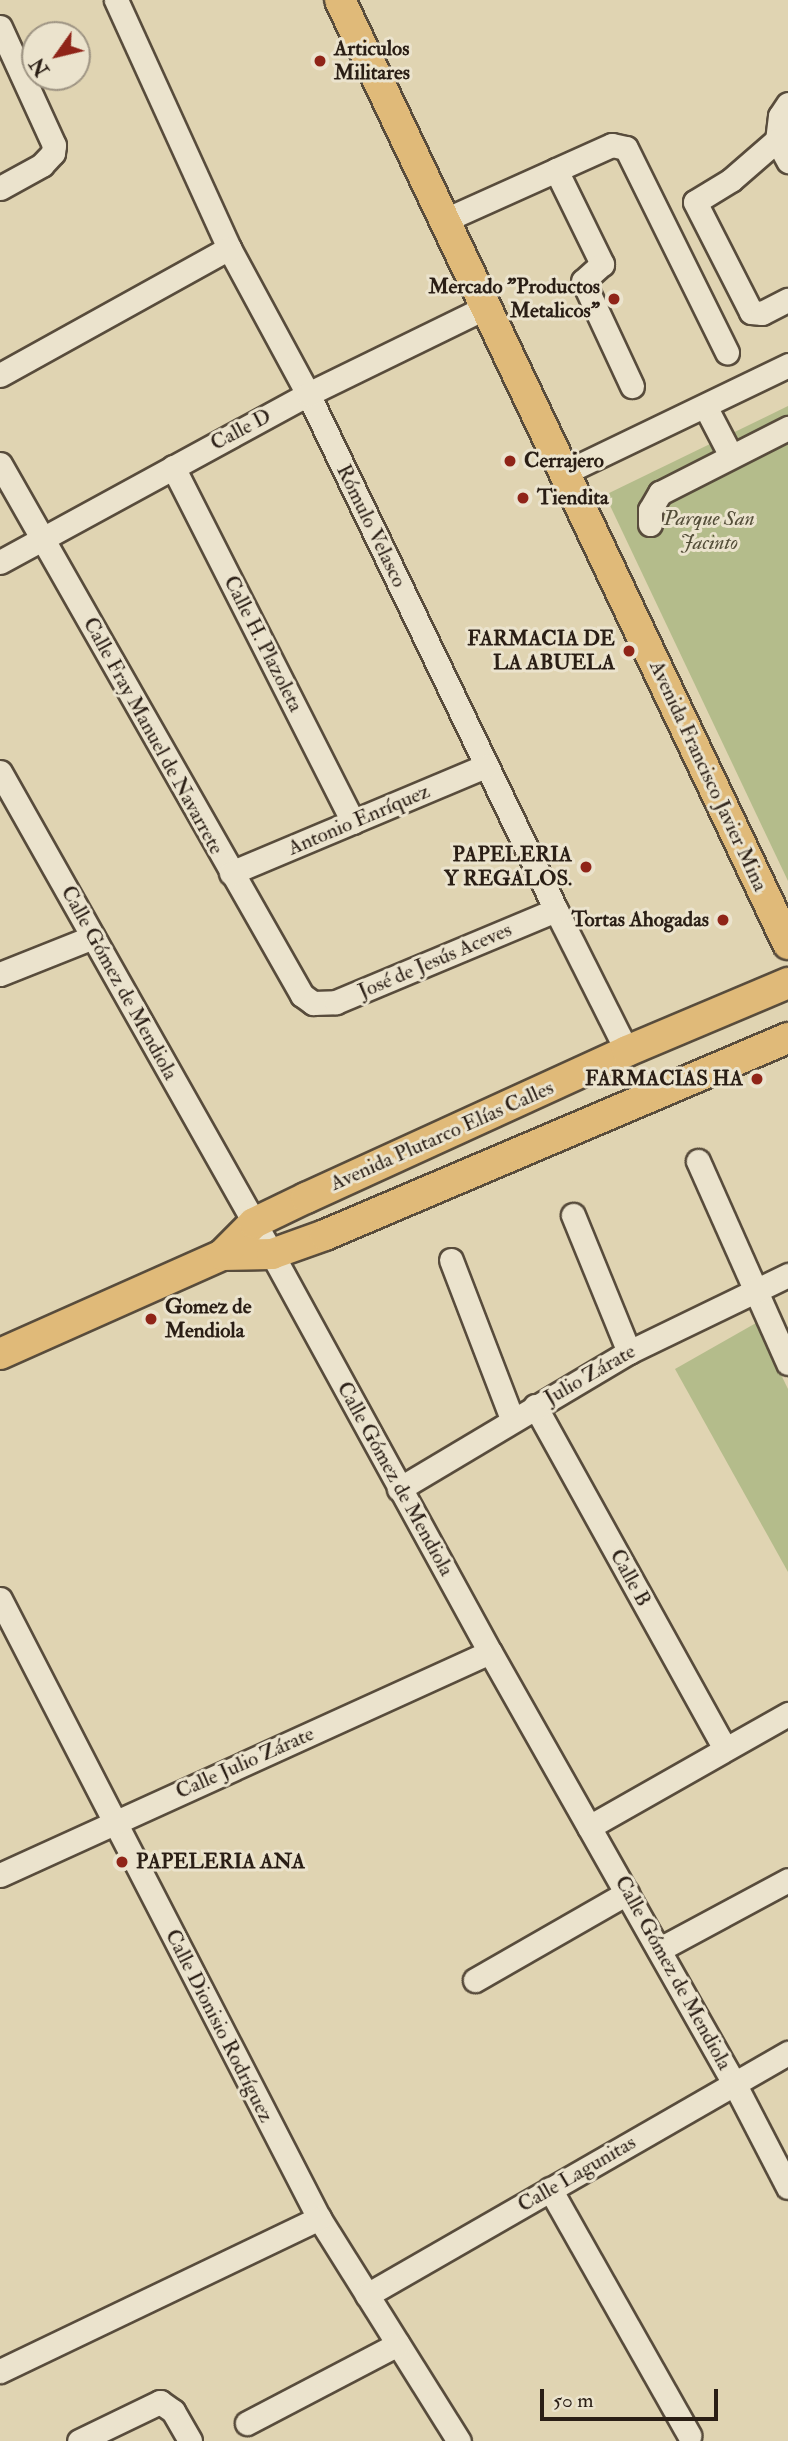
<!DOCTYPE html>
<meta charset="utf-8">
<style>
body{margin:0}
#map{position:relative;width:788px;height:2441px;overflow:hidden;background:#e0d4b2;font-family:"IM FELL Double Pica",serif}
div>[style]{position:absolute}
.green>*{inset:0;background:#b4bc8b}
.roads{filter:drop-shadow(2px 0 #584c3c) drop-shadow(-2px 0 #584c3c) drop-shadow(0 2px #584c3c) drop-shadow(0 -2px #584c3c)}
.minor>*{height:23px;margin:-11.5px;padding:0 11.5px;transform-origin:11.5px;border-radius:11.5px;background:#ebe3cd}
.major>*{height:30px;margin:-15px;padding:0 15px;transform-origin:15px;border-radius:15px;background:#e0ba79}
.dots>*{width:19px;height:19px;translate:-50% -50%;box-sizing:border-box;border:4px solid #ebe3cd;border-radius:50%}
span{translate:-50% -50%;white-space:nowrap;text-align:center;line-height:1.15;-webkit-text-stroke:6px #ebe3cd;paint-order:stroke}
.poi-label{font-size:21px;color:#2a1e15;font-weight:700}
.left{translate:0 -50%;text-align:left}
.right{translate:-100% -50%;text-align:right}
.street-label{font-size:21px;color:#2a1e15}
.park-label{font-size:21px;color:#534d38;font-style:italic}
.north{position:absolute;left:21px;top:21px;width:70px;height:70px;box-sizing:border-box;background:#ebe3cd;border:2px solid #9e9483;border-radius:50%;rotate:236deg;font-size:19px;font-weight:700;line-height:28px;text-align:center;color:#2a1e15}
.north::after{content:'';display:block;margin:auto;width:24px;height:32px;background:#8f2418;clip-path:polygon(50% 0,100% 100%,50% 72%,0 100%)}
.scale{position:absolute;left:540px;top:2389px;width:178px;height:32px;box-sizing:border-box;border:4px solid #2a1e15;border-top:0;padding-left:9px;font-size:21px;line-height:24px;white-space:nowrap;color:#2a1e15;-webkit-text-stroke:5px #ebe3cd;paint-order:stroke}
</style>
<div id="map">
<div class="green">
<div style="clip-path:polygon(788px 406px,788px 881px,605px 495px)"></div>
<div style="clip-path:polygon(756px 1323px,788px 1389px,788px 1572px,675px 1369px)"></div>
</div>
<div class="roads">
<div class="minor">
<div style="left:116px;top:0;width:273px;rotate:65.5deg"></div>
<div style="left:229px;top:248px;width:166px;rotate:61.6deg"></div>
<div style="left:308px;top:394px;width:573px;rotate:64.33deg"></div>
<div style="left:556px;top:910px;width:158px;rotate:63.3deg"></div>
<div style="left:0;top:27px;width:130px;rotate:65.4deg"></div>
<div style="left:54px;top:145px;width:8px;rotate:97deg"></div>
<div style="left:53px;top:153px;width:16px;rotate:133deg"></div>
<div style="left:42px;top:165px;width:48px;rotate:151.3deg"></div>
<div style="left:788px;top:104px;width:14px;rotate:124deg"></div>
<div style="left:780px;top:116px;width:24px;rotate:97deg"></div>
<div style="left:777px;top:140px;width:61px;rotate:139deg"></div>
<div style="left:731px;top:180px;width:42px;rotate:148.6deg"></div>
<div style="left:695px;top:202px;width:123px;rotate:63deg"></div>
<div style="left:751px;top:312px;width:11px;rotate:5deg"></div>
<div style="left:762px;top:313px;width:29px;rotate:-27deg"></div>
<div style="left:777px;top:140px;width:24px;rotate:62deg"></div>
<div style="left:556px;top:170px;width:61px;rotate:-24.1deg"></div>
<div style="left:612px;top:145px;width:14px;rotate:12deg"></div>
<div style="left:626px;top:148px;width:228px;rotate:63.7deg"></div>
<div style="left:445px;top:220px;width:122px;rotate:-24.2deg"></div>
<div style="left:556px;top:170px;width:105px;rotate:63.9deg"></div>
<div style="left:602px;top:264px;width:25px;rotate:138deg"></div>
<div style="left:583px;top:281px;width:116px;rotate:65deg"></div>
<div style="left:0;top:375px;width:262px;rotate:-29deg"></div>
<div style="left:705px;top:406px;width:56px;rotate:62.5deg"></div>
<div style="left:0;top:464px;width:611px;rotate:60.37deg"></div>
<div style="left:302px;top:995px;width:14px;rotate:36deg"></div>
<div style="left:313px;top:1003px;width:23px;rotate:-2deg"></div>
<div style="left:336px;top:1002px;width:238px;rotate:-22.7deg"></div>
<div style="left:173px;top:467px;width:398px;rotate:63.1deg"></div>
<div style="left:564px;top:473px;width:249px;rotate:-25.7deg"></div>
<div style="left:650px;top:524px;width:14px;rotate:-90deg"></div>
<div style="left:650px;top:510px;width:20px;rotate:-60deg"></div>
<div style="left:660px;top:493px;width:144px;rotate:-26.9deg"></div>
<div style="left:0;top:562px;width:351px;rotate:-28.6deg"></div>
<div style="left:308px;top:394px;width:198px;rotate:-26deg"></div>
<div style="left:0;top:772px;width:553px;rotate:60.56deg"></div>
<div style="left:272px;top:1254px;width:454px;rotate:61.3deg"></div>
<div style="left:490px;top:1652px;width:495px;rotate:60.5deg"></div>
<div style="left:734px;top:2083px;width:117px;rotate:62.6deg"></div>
<div style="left:231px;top:873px;width:277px;rotate:-22.8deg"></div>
<div style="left:0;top:974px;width:100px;rotate:-21.7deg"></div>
<div style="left:698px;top:1161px;width:221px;rotate:66deg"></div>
<div style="left:573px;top:1215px;width:148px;rotate:67.8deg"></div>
<div style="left:451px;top:1260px;width:170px;rotate:69deg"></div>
<div style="left:535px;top:1406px;width:392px;rotate:61deg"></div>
<div style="left:399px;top:1489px;width:268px;rotate:-30.8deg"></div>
<div style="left:629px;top:1352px;width:177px;rotate:-25.8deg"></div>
<div style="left:0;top:1599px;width:696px;rotate:62.74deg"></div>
<div style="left:319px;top:2218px;width:263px;rotate:57.9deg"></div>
<div style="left:589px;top:1827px;width:229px;rotate:-29.6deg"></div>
<div style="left:0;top:1875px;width:538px;rotate:-24.47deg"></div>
<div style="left:660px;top:1949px;width:145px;rotate:-28.3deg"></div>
<div style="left:475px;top:1980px;width:175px;rotate:-29.8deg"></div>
<div style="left:550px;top:2189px;width:283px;rotate:60.5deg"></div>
<div style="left:367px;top:2295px;width:486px;rotate:-29.9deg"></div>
<div style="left:0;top:2371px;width:354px;rotate:-25.6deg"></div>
<div style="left:247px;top:2423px;width:170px;rotate:-27.6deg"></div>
<div style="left:79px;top:2441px;width:90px;rotate:-25.7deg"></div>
<div style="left:160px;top:2402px;width:16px;rotate:35deg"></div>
<div style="left:173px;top:2411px;width:34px;rotate:60deg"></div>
</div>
<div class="major">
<div style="left:340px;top:0;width:1045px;rotate:64.61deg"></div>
<div style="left:222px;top:1255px;width:50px;rotate:-1.1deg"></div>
<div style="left:272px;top:1254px;width:56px;rotate:-19.7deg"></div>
<div style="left:325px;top:1235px;width:503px;rotate:-23.05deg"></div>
<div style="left:0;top:1354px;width:243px;rotate:-24deg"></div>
<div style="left:222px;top:1255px;width:45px;rotate:-45deg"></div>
<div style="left:254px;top:1223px;width:58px;rotate:-25.7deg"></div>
<div style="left:306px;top:1198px;width:353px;rotate:-24.6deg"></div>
<div style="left:627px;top:1051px;width:175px;rotate:-22.9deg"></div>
</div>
</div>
<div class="dots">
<div style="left:320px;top:61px;background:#8f2418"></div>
<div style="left:614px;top:299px;background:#8f2418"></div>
<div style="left:510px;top:461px;background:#8f2418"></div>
<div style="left:523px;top:498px;background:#8f2418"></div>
<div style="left:629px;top:651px;background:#8f2418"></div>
<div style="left:586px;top:867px;background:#8f2418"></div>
<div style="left:723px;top:920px;background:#8f2418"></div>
<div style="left:757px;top:1079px;background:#8f2418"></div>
<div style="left:151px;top:1319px;background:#8f2418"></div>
<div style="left:122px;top:1862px;background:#8f2418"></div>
</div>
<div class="poi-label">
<span class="left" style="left:334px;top:61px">Articulos<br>Militares</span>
<span class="right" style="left:600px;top:299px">Mercado "Productos<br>Metalicos"</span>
<span class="left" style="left:524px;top:461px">Cerrajero</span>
<span class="left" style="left:537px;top:498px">Tiendita</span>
<span class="right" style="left:615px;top:651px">FARMACIA DE<br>LA ABUELA</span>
<span class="right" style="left:572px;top:867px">PAPELERIA<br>Y REGALOS.</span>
<span class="right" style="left:709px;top:920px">Tortas Ahogadas</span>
<span class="right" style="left:743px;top:1079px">FARMACIAS HA</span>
<span class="left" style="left:165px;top:1319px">Gomez de<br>Mendiola</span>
<span class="left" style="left:136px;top:1862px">PAPELERIA ANA</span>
</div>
<div class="street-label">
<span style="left:241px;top:430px;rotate:-28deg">Calle D</span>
<span style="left:371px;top:526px;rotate:64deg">Rómulo Velasco</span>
<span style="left:263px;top:644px;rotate:63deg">Calle H. Plazoleta</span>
<span style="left:153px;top:736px;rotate:61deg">Calle Fray Manuel de Navarrete</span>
<span style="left:708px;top:776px;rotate:65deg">Avenida Francisco Javier Mina</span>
<span style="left:359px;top:820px;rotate:-23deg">Antonio Enríquez</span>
<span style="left:435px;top:961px;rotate:-23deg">José de Jesús Aceves</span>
<span style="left:119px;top:983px;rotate:61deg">Calle Gómez de Mendiola</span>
<span style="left:442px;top:1136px;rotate:-24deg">Avenida Plutarco Elías Calles</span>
<span style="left:590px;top:1375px;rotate:-30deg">Julio Zárate</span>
<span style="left:395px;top:1479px;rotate:61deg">Calle Gómez de Mendiola</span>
<span style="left:630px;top:1578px;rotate:61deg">Calle B</span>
<span style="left:245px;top:1763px;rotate:-24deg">Calle Julio Zárate</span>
<span style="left:673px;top:1973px;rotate:61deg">Calle Gómez de Mendiola</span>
<span style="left:219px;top:2026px;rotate:63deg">Calle Dionisio Rodríguez</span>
<span style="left:577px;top:2174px;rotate:-30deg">Calle Lagunitas</span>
</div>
<div class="park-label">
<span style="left:709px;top:531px">Parque San<br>Jacinto</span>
</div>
<div class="north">N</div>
<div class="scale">50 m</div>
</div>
